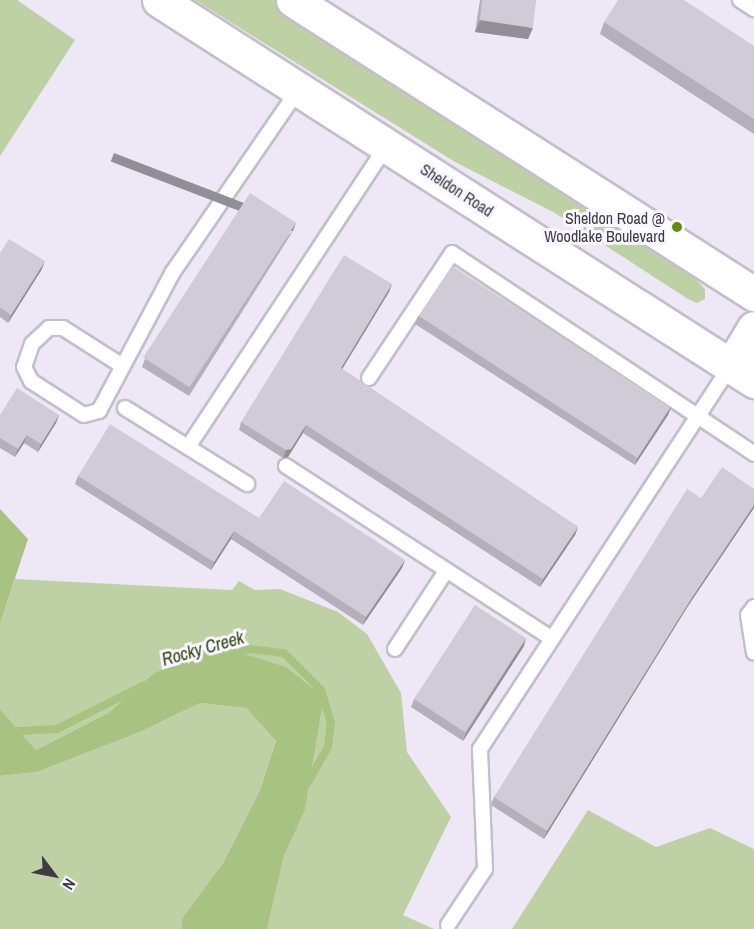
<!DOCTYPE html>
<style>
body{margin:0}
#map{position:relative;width:754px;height:929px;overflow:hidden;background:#eee8f6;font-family:"Archivo Narrow",sans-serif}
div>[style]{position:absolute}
.green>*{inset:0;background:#bed1a5}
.water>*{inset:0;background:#a8c381}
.stream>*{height:8px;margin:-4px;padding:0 4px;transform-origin:4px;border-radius:4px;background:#a8c381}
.roads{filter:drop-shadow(2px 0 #c4becc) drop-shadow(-2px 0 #c4becc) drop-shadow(0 2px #c4becc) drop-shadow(0 -2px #c4becc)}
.lane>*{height:14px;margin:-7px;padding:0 7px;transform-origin:7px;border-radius:7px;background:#fff}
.secondary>*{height:33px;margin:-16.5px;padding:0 16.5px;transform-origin:16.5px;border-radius:16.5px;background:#fff}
.wall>*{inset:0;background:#b4afba}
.shaded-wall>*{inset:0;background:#928e97;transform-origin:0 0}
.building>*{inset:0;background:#d1cbd8;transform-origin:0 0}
.dots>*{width:16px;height:16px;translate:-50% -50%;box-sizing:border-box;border:3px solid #faf6ff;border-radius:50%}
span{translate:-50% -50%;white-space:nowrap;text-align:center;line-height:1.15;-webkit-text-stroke:6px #faf6ff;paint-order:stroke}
.street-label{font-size:16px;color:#3e3c41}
.poi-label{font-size:16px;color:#3e3c41}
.right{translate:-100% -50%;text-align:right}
.water-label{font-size:18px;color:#324314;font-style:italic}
.north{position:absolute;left:24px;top:845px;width:60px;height:60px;-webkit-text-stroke:4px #faf6ff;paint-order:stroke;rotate:122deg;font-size:16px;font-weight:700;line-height:24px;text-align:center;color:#3e3c41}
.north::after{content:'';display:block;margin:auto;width:21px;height:27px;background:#3e3c41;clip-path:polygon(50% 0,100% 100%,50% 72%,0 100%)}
</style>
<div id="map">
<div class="green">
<div style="clip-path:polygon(0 0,17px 0,75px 40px,0 156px)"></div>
<div style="clip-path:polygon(195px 0,280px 0,669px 253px,705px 289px,705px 299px,697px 303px,688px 299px,555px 213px,455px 162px)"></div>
<div style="clip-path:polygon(15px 579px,232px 590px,239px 581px,255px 590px,280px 589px,338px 612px,367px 634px,401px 693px,407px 752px,451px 817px,403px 915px,434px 929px,267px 929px,284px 856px,305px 810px,324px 697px,153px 674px,108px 713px,36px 750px,0 709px,0 624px)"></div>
<div style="clip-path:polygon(200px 703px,246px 708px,276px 741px,260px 790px,223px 863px,183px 919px,182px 929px,0 929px,0 776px,37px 772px,140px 732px)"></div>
<div style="clip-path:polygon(588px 810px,656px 847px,710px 828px,754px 849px,754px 929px,512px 929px)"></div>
</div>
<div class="water">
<div style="clip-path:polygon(0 509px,28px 539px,0 624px)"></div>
<div style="clip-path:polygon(214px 645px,286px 667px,324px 697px,305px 810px,284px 856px,267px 929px,182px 929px,182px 919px,223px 863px,260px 790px,276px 741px,246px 708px,200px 703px,140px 732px,37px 772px,0 776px,0 709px,36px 750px,108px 713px,153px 674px)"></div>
</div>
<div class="stream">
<div style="left:228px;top:655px;width:23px;rotate:-15deg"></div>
<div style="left:250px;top:649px;width:34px;rotate:7deg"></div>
<div style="left:284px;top:653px;width:52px;rotate:45deg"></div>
<div style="left:321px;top:690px;width:34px;rotate:73deg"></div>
<div style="left:331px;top:722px;width:25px;rotate:97deg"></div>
<div style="left:328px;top:747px;width:43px;rotate:119.6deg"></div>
<div style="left:0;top:732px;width:57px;rotate:-3deg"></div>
<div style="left:57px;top:729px;width:97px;rotate:-26.8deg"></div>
</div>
<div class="roads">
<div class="lane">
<div style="left:740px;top:0;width:17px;rotate:33deg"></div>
<div style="left:121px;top:365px;width:69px;rotate:-147.5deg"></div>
<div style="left:63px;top:328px;width:14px;rotate:180deg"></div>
<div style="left:49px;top:328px;width:23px;rotate:137deg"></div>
<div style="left:32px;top:344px;width:24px;rotate:109deg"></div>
<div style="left:24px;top:367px;width:16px;rotate:63deg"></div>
<div style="left:31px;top:381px;width:63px;rotate:32.7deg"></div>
<div style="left:84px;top:415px;width:16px;rotate:-15deg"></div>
<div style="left:99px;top:411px;width:157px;rotate:-62deg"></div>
<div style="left:173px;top:272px;width:221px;rotate:-55.5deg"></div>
<div style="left:369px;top:378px;width:150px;rotate:-56.4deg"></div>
<div style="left:452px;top:253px;width:363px;rotate:33.6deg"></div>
<div style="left:125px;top:408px;width:144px;rotate:31.9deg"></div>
<div style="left:188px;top:447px;width:362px;rotate:-56.6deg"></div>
<div style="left:286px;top:466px;width:317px;rotate:33deg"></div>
<div style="left:754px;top:607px;width:10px;rotate:127deg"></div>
<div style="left:748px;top:615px;width:38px;rotate:81deg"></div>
<div style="left:395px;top:649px;width:93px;rotate:-56.8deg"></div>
<div style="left:448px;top:925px;width:67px;rotate:-56.5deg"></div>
<div style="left:485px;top:869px;width:120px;rotate:-92.4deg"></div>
<div style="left:480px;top:749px;width:458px;rotate:-56.8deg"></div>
</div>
<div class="secondary">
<div style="left:159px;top:0;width:707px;rotate:32.63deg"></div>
<div style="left:293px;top:0;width:547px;rotate:32.53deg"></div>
<div style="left:731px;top:366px;width:44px;rotate:-58.8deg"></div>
</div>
</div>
<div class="wall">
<div style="clip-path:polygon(480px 0,536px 0,528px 39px,475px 32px)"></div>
<div style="clip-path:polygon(604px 22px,754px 46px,754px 134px,600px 34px)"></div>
<div style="clip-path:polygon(293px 231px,189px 396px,142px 367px,145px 359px)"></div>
<div style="clip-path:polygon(0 253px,42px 269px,8px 323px,0 317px)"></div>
<div style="clip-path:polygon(392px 284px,389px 292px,342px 369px,578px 527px,575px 535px,540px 587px,303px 433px,288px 457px,283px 458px,239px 430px,241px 422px)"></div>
<div style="clip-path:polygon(418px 316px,671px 407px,668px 415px,635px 465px,415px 324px)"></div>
<div style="clip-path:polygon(0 415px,59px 415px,56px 423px,38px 452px,24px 443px,15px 457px,0 448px)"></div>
<div style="clip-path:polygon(78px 476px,259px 518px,405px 560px,402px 568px,363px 625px,231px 539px,211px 570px,75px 484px)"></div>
<div style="clip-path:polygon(754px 489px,754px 508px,688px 606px,544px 839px,491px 805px,494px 797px,701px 498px)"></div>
<div style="clip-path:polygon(524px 646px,463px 741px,411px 707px,414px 699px)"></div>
</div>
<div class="shaded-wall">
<div style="clip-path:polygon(480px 20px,533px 28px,528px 39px,475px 32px)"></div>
<div style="left:296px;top:223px;width:9px;height:195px;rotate:111deg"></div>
<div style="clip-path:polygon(45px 261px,42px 269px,8px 323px,11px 315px)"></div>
<div style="clip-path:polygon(392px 284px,389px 292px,338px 376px,341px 368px)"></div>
<div style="clip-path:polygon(671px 407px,668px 415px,635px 465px,638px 457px)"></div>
<div style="clip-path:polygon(59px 415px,56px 423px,38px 452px,41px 444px)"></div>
<div style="clip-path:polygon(306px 425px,303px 433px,288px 457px,283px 458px,286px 450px)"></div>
<div style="clip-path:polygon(27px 435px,24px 443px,15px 457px,18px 449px)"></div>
<div style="clip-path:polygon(754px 505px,754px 508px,688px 606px,544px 839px,547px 831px,691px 599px)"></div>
<div style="clip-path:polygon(578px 527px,575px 535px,540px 587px,543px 579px)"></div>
<div style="clip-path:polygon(234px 531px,231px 539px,211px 570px,214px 562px)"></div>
<div style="clip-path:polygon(405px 560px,402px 568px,363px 625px,366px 617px)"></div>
<div style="clip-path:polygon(526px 638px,524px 646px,463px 741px,466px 733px)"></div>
</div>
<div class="building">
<div style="clip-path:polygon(482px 0,536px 0,533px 28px,480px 20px)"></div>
<div style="clip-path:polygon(618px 0,684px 0,754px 46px,754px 119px,604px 22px)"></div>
<div style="left:250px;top:193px;width:55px;height:196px;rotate:33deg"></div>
<div style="clip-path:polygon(9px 239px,45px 261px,11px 315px,0 307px,0 253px)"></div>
<div style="clip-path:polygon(344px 255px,392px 284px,341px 368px,578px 527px,543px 579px,306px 425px,291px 449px,286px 450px,241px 422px)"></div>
<div style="left:452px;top:266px;width:260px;height:60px;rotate:33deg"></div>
<div style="clip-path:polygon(17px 388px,59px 415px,41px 444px,27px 435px,18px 449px,0 438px,0 415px)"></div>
<div style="clip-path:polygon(110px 424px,259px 518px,284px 481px,405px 560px,366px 617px,234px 531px,214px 562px,78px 476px)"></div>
<div style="clip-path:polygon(722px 467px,754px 489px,754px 505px,691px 599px,547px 831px,494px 797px,687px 489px,701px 498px)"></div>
<div style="left:475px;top:605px;width:61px;height:112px;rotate:33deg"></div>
</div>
<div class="dots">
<div style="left:677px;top:227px;background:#668a12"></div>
</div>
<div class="street-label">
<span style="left:457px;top:190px;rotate:33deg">Sheldon Road</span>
</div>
<div class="poi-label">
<span class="right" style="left:665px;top:227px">Sheldon Road @<br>Woodlake Boulevard</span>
</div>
<div class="water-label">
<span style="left:203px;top:649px;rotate:-16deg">Rocky Creek</span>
</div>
<div class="north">N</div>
</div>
